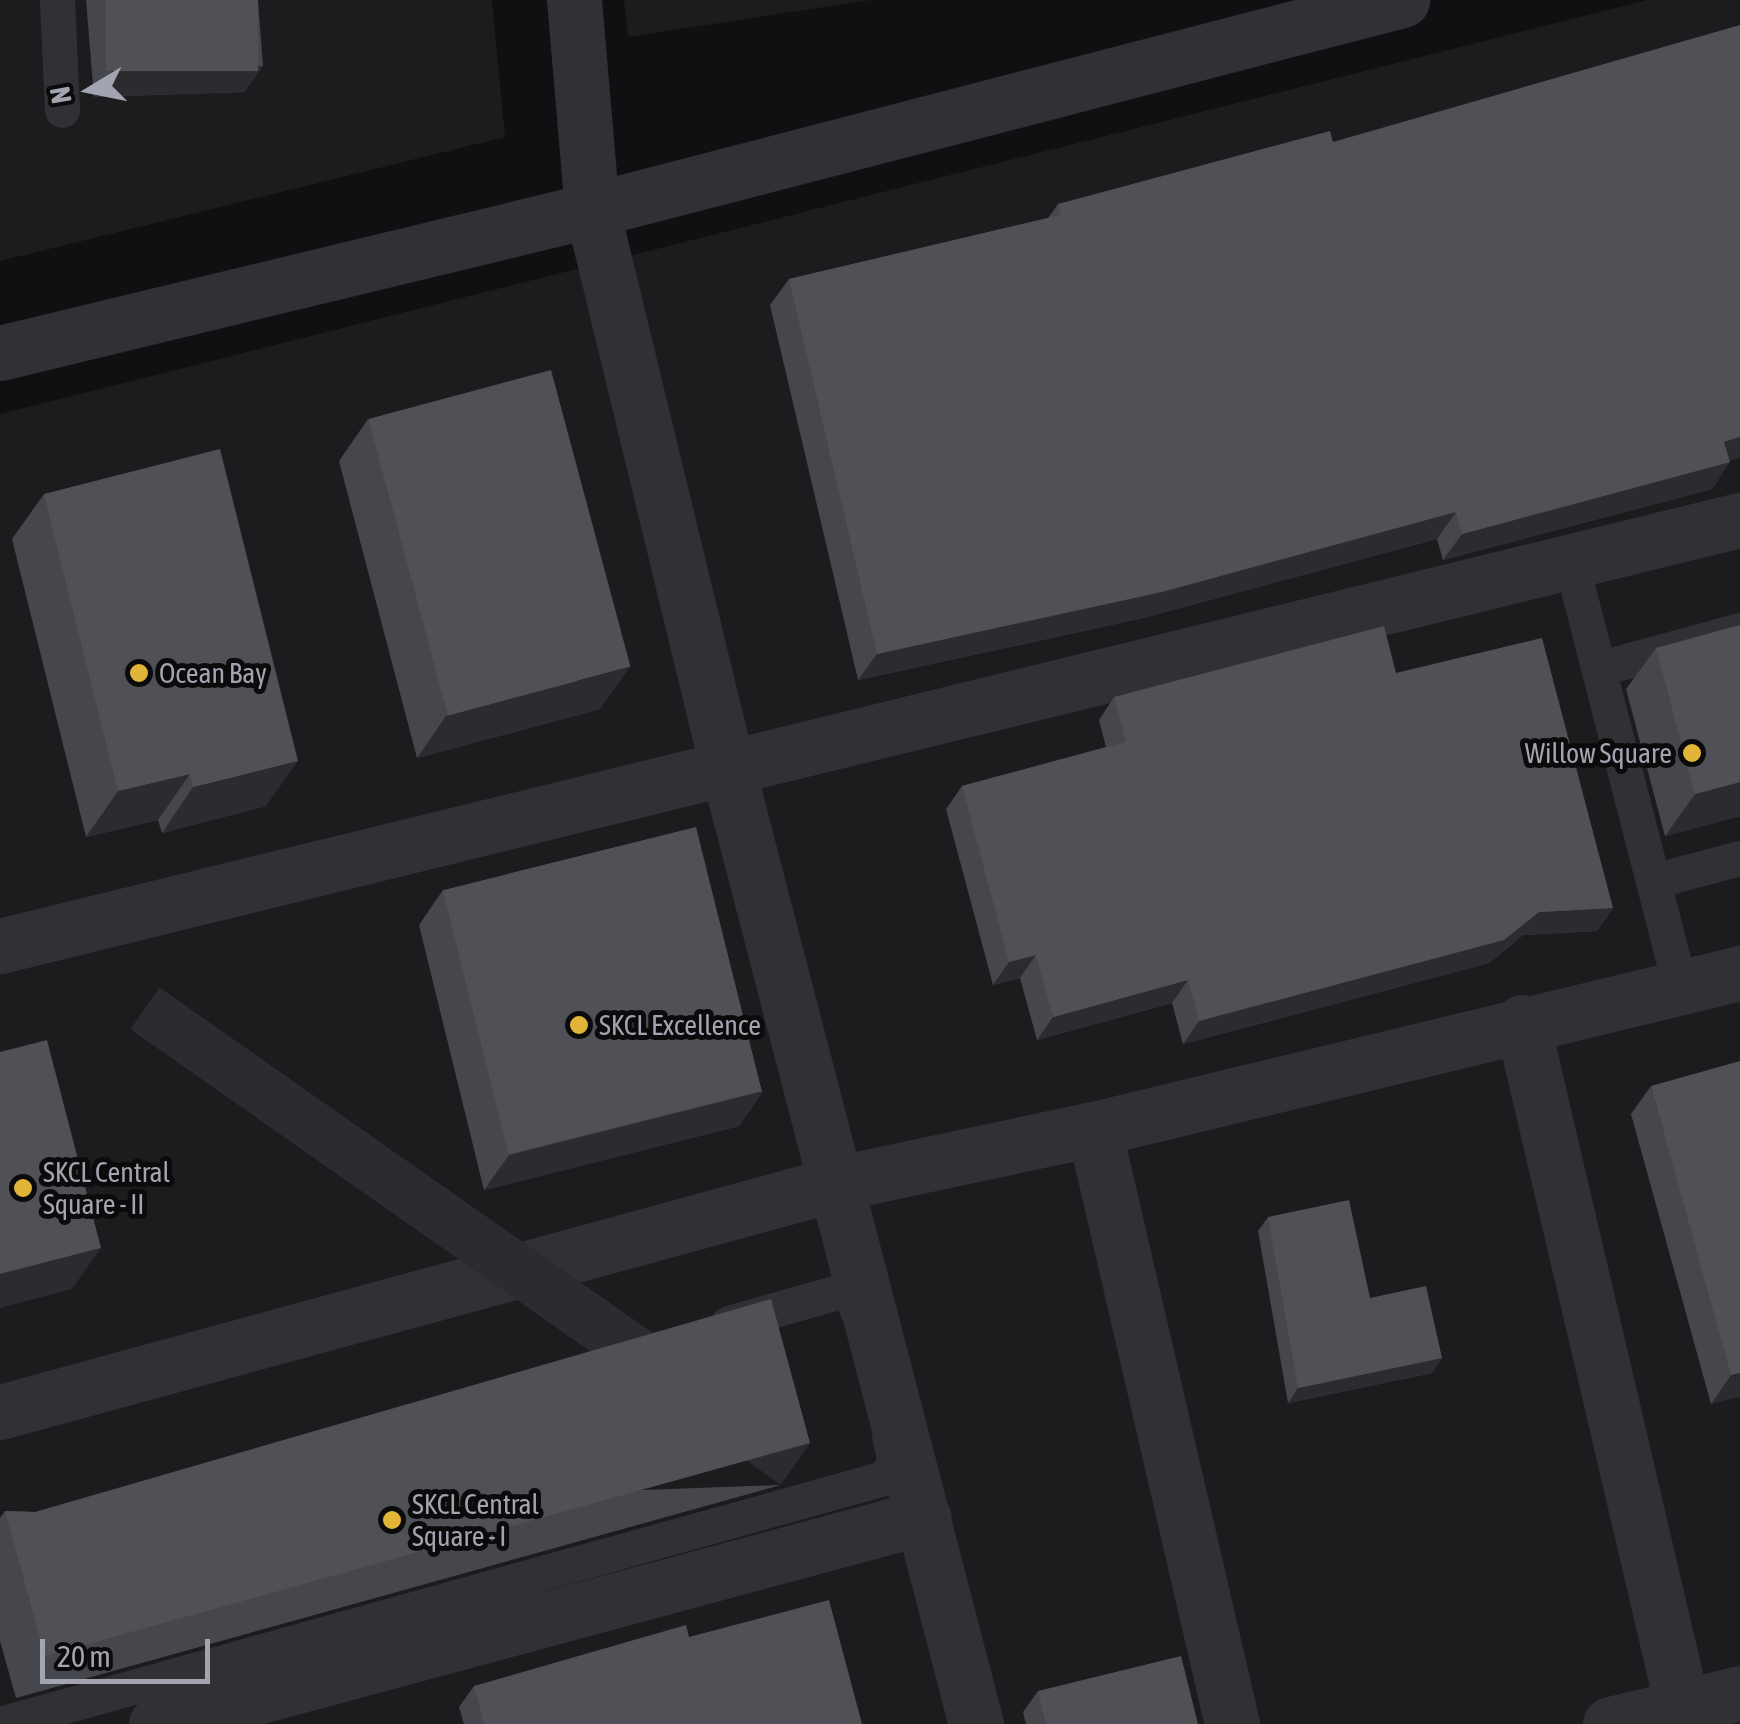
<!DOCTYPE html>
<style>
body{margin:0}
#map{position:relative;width:1740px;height:1724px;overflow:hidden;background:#100f11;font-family:"Asap Condensed",sans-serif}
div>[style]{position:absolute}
.built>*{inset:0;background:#1c1c1e}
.service>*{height:35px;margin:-17.5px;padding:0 17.5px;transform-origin:17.5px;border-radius:17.5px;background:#313135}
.minor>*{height:55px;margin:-27.5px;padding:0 27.5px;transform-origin:27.5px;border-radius:27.5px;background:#313135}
.tertiary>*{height:55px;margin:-27.5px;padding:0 27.5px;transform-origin:27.5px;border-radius:27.5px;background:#313135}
.wall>*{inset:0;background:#46474c}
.shaded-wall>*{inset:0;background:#2c2c30;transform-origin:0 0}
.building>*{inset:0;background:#505156;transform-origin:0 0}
.dots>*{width:28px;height:28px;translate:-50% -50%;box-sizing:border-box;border:5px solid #0b0b0c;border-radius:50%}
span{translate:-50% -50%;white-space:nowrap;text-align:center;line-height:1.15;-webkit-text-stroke:10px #0b0b0c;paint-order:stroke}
.poi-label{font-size:28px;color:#a2a5b0}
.left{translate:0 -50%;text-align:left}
.right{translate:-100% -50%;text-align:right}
.north{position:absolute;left:40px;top:40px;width:100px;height:100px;-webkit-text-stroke:8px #0b0b0c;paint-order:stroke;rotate:260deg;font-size:28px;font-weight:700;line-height:40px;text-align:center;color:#a2a5b0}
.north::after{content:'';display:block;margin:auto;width:35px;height:45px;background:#a2a5b0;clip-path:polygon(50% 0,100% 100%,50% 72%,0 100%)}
.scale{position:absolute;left:40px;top:1639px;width:170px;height:45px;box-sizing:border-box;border:5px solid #a2a5b0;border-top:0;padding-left:12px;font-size:30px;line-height:35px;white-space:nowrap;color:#a2a5b0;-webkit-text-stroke:8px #0b0b0c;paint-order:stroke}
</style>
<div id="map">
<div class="built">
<div style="clip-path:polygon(0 0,492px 0,505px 137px,0 261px)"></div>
<div style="clip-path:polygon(624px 0,871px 0,628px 37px)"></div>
<div style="clip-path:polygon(1647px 0,1740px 0,1740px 1724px,0 1724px,0 414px)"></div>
</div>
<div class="service">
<div style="left:57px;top:0;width:110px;rotate:87.4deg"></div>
<div style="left:1571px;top:562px;width:438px;rotate:75.6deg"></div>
<div style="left:1601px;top:668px;width:144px;rotate:-15.3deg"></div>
<div style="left:1653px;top:881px;width:90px;rotate:-14.8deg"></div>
<div style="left:728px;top:1323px;width:125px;rotate:-15.8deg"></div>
<div style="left:848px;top:1289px;width:33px;rotate:67deg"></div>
<div style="left:0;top:1724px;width:918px;rotate:-15.55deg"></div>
<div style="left:884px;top:1478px;width:19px;rotate:-55deg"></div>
<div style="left:895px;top:1462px;width:26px;rotate:-103deg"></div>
</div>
<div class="minor">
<div style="left:574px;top:0;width:211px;rotate:85.1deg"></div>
<div style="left:592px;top:210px;width:576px;rotate:76.35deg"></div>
<div style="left:728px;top:770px;width:986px;rotate:75.43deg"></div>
<div style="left:0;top:946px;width:1791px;rotate:-13.76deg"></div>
<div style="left:1522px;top:1022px;width:701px;rotate:76.82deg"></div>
<div style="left:1094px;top:1129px;width:611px;rotate:76.94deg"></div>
<div style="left:0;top:1412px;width:870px;rotate:-15.27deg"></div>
<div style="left:839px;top:1183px;width:261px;rotate:-12deg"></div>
<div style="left:1094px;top:1129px;width:665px;rotate:-13.58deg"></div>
<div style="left:156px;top:1724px;width:795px;rotate:-15.08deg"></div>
<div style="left:1610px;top:1724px;width:134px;rotate:-13.4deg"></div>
</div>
<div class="tertiary">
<div style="left:0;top:353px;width:609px;rotate:-13.58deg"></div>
<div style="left:592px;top:210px;width:837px;rotate:-14.53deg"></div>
</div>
<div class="wall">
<div style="clip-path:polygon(86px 0,258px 0,263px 66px,244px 92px,94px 97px)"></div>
<div style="clip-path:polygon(1333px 142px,1730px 461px,1712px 489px,1443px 560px,1437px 539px,1143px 618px,858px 680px,770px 305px,789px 279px,1048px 218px,1058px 204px)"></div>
<div style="clip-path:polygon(368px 419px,600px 709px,417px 758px,339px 461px)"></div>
<div style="clip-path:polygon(44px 494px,266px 806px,162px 833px,158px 820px,86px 837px,12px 539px)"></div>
<div style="clip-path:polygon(1740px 625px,1740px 816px,1665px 836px,1626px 689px,1656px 648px)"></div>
<div style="clip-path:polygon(1396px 673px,1613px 908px,1597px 931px,1523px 935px,1489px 963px,1183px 1044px,1172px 1003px,1037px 1040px,1020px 978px,993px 985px,946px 809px,962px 786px,1106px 747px,1099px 720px,1114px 697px)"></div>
<div style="clip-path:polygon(443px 890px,763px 1091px,739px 1126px,484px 1190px,419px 925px)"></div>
<div style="clip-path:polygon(1651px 1086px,1740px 1396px,1711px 1404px,1631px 1114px)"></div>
<div style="clip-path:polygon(1268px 1217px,1442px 1358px,1432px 1373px,1288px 1403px,1258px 1231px)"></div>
<div style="clip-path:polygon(781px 1485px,16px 1698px,0 1641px,0 1518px,5px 1511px,35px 1512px)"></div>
<div style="clip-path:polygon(689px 1637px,862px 1724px,464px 1724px,459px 1707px,474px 1686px)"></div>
<div style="clip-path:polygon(1038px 1691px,1198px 1724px,1026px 1724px,1023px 1712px)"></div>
</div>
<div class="shaded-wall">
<div style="clip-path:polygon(263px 66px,244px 92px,94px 97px,112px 71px)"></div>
<div style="clip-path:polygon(1740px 437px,1740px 458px,1706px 468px,1724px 442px)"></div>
<div style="clip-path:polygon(1730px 462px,1712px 489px,1443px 560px,1462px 534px)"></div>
<div style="clip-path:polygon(1456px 512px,1437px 539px,1143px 618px,858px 680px,877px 654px)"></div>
<div style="clip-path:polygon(630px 667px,600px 709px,417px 758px,446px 716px)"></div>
<div style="clip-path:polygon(298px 761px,266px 806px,162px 833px,193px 787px)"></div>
<div style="clip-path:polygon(190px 774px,158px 820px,86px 837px,118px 791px)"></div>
<div style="clip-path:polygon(1740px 782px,1740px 816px,1665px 836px,1695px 794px)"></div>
<div style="clip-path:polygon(1613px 908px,1597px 931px,1523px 935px,1489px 963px,1183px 1044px,1199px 1021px,1539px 912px)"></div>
<div style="clip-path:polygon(1036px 955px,1020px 978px,993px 985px,1009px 962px)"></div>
<div style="clip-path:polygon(1188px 980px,1172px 1003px,1037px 1040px,1053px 1017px)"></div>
<div style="clip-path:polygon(763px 1091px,739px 1126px,484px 1190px,509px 1155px)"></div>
<div style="clip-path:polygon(101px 1248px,72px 1289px,0 1308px,0 1274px)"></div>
<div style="clip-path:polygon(1442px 1358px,1432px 1373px,1288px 1403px,1298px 1388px)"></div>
<div style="clip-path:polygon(1740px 1373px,1740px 1396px,1711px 1404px,1731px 1375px)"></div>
<div style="left:810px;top:1443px;width:51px;height:794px;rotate:125deg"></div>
</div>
<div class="building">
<div style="left:106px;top:0;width:152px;height:71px"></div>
<div style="clip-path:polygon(1740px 25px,1740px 437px,1724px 442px,1730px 462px,1462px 534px,1456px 512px,1162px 592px,877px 654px,789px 279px,1061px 215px,1058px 204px,1330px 131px,1333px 142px)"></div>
<div style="left:551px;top:370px;width:307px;height:189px;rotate:75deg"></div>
<div style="clip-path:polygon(220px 449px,298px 761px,193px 787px,190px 774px,118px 791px,44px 494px)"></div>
<div style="clip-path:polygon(1740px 625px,1740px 782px,1695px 794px,1656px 648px)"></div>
<div style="clip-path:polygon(1384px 626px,1396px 673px,1542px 638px,1613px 908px,1539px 912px,1504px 940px,1199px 1021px,1188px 980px,1053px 1017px,1036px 955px,1009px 962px,962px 786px,1126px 742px,1114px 697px)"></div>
<div style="left:696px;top:827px;width:272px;height:261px;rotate:76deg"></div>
<div style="clip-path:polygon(47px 1040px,101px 1248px,0 1274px,0 1052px)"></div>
<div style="clip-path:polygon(1740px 1061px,1740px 1373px,1731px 1375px,1651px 1086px)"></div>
<div style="clip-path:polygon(1349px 1200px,1370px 1298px,1426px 1286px,1442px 1358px,1298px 1388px,1268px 1217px)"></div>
<div style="clip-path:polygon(771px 1299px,810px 1443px,45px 1656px,5px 1511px,35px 1512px)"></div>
<div style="clip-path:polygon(829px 1600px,862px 1724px,484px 1724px,474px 1686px,686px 1625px,689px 1637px)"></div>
<div style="clip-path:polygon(1181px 1656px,1198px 1724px,1046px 1724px,1038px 1691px)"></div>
</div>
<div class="dots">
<div style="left:139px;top:673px;background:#e1b537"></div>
<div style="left:1692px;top:753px;background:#e1b537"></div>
<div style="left:579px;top:1025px;background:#e1b537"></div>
<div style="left:23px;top:1188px;background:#e1b537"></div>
<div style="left:392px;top:1520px;background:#e1b537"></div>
</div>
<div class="poi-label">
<span class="left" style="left:159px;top:673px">Ocean Bay</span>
<span class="right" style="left:1672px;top:753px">Willow Square</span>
<span class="left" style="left:599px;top:1025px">SKCL Excellence</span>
<span class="left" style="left:43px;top:1188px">SKCL Central<br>Square - II</span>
<span class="left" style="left:412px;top:1520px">SKCL Central<br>Square - I</span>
</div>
<div class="north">N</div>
<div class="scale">20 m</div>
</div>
